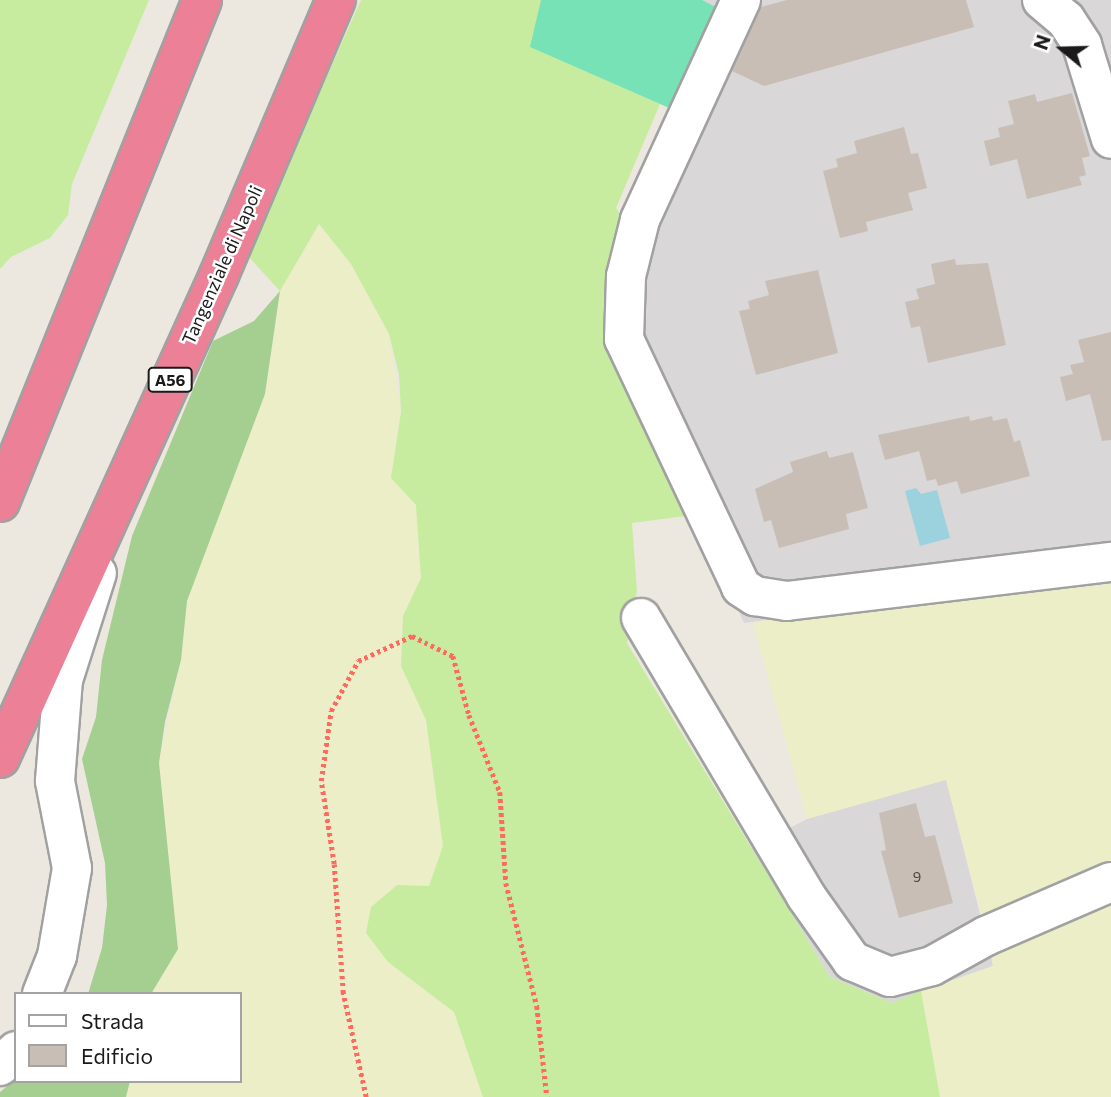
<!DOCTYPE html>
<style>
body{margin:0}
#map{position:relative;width:1111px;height:1097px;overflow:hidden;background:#ede8df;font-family:Commissioner,sans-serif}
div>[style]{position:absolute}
.residential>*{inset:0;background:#d9d7d7}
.farmland>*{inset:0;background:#eceec8}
.grass>*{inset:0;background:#c7eca0}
.forest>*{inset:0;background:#a5cf90}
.pitch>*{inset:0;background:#76e2b6}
.water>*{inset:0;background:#9cd1de}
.building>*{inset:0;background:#c9beb5}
.path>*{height:4.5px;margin-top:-2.25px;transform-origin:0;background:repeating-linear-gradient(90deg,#ff6a5e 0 3.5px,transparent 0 7px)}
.roads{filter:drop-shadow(2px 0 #a1a1a1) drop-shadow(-2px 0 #a1a1a1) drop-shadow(0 2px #a1a1a1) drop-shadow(0 -2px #a1a1a1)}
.minor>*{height:38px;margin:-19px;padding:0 19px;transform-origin:19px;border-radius:19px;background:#fff}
.highway>*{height:38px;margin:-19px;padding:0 19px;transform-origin:19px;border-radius:19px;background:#eb8097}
span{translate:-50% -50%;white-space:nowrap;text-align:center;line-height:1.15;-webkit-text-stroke:5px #fff;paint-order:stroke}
.number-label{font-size:14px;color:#464341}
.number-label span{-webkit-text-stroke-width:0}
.shield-label span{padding:2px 5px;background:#fff;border:2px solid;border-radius:5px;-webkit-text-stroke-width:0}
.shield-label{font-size:16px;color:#1a1a1a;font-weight:700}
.street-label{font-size:18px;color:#1a1a1a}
.legend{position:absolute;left:14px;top:992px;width:228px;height:91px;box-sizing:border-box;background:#fff;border:2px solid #a3a3a3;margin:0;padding:9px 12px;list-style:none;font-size:21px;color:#1a1a1a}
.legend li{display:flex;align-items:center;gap:14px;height:35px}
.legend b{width:35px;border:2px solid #a3a3a3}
.north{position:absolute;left:1027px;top:14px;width:70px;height:70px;-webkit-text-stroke:5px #fff;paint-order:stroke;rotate:289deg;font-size:19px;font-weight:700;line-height:28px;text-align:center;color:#1a1a1a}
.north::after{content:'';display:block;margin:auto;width:24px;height:32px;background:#1a1a1a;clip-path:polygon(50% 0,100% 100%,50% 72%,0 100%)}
</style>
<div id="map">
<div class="residential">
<div style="clip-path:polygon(702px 0,1111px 0,1111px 574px,744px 623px,610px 329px,722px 10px)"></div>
<div style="clip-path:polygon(946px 779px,993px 966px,892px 1003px,830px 977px,751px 848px,807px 819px)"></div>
</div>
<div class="farmland">
<div style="clip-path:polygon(319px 224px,351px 264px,389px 334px,401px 412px,391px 478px,416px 505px,421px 578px,403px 616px,401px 666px,426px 720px,443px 846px,438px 869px,388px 962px,454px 1012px,483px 1097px,126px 1097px,130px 1081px,240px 1081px,240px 994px,151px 994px,178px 949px,159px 763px,181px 660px,187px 601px,265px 394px,280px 291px)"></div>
<div style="clip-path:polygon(1111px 584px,1111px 868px,984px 924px,946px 780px,807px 819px,753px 622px)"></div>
<div style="clip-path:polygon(1111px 900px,1111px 1097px,940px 1097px,921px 991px,993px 966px,990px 945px)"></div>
</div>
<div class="grass">
<div style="clip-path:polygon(0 0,149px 0,72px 184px,68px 215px,50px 238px,11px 257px,0 269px)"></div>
<div style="clip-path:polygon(361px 0,541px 0,531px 47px,660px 104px,616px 208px,627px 224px,610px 329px,693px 515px,632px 523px,637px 591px,627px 643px,830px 977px,892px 1003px,921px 991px,940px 1097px,483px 1097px,454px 1012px,388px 962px,366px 933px,371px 907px,397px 885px,429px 886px,443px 846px,426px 720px,401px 666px,403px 616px,421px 578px,416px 505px,391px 478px,401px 412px,399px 375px,389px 334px,351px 264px,319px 224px,280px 291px,247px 255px)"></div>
</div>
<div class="forest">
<div style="clip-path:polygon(280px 291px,265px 394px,187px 601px,181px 660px,165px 722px,159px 763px,178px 949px,151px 994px,88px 994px,102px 948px,107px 905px,105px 863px,82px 759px,96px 717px,102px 660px,132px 536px,213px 341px,254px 321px)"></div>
<div style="clip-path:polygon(16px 1079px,16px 1081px,130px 1081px,126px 1097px,0 1097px,0 1092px)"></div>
</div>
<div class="pitch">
<div style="clip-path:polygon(541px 0,702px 0,722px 10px,676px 111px,530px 47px)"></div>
</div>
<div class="water">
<div style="clip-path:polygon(916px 488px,921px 494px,937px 490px,950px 538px,920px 546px,905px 491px)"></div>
</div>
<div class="building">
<div style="clip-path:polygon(787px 0,966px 0,974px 27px,764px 86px,732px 71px,761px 7px)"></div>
<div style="clip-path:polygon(1072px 93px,1090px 156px,1082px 158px,1086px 175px,1079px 177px,1082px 185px,1027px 199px,1017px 159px,990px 166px,984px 141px,1000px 137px,998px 128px,1014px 124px,1008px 101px,1035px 94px,1037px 102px)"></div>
<div style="clip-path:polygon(904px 127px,911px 154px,918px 153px,927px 188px,908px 193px,913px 210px,866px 222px,868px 231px,840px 238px,823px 171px,838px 167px,836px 159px,857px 153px,854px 141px)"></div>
<div style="clip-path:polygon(955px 259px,956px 265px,988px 263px,1006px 345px,928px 363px,920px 326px,911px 328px,905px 302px,919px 299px,916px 289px,935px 284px,931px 264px)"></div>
<div style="clip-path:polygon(818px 270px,838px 353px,756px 375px,739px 311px,750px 309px,748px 301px,769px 295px,765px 281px)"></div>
<div style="clip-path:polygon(1111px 332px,1111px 440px,1102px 441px,1090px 394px,1066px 401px,1060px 377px,1073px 374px,1070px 365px,1084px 362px,1078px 340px)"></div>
<div style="clip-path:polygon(969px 416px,970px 421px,992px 416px,993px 421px,1007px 418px,1014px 442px,1020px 440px,1030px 476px,961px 494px,957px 481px,938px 486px,936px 479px,927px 481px,919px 451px,885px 460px,878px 435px)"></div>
<div style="clip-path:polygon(827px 451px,829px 458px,853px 452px,868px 508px,846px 514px,849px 529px,779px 548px,771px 520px,764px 522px,755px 489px,793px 472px,790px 462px)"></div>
<div style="clip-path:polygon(916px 803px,925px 837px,935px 835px,953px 903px,899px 918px,881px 851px,886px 850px,879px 813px)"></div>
</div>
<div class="path">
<div style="left:366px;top:1097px;width:107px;rotate:-102.5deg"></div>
<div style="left:343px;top:993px;width:129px;rotate:-94deg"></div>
<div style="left:334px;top:864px;width:84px;rotate:-98.9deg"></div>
<div style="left:321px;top:781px;width:71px;rotate:-81.9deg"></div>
<div style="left:331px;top:711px;width:57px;rotate:-61.6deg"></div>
<div style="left:358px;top:661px;width:60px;rotate:-24.8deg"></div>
<div style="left:412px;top:636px;width:46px;rotate:26deg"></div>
<div style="left:453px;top:656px;width:61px;rotate:74.8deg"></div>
<div style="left:469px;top:715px;width:83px;rotate:68.1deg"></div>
<div style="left:500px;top:792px;width:91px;rotate:86.2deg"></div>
<div style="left:506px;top:883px;width:127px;rotate:75.9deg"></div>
<div style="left:537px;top:1006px;width:92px;rotate:83.7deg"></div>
</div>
<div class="roads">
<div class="minor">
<div style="left:741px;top:0;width:242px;rotate:114.7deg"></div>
<div style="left:640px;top:220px;width:58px;rotate:104deg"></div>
<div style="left:626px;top:276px;width:63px;rotate:91.8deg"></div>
<div style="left:624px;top:339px;width:274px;rotate:64.7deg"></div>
<div style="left:741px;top:587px;width:17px;rotate:33deg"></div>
<div style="left:755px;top:596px;width:32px;rotate:9deg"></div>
<div style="left:787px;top:601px;width:326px;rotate:-6.9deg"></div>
<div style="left:1042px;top:0;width:31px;rotate:40deg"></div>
<div style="left:1066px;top:20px;width:30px;rotate:57deg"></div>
<div style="left:1082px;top:45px;width:98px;rotate:72.9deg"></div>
<div style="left:641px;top:618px;width:323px;rotate:59.3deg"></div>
<div style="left:806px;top:896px;width:80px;rotate:54.7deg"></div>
<div style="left:852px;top:961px;width:41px;rotate:22.8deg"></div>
<div style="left:890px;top:977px;width:43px;rotate:-14.7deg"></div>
<div style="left:932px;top:966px;width:62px;rotate:-29.1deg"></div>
<div style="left:986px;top:936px;width:136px;rotate:-23.4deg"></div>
<div style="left:42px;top:994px;width:41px;rotate:-68.5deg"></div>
<div style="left:57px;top:956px;width:89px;rotate:-80.3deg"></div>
<div style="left:72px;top:868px;width:89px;rotate:-101.1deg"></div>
<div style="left:55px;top:781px;width:101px;rotate:-85.5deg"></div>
<div style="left:63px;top:680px;width:112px;rotate:-72.4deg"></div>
<div style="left:0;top:1066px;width:22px;rotate:-43deg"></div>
</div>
<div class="highway">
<div style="left:0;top:502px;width:541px;rotate:-68.08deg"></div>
<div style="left:0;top:758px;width:530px;rotate:-65.61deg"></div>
<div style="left:219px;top:275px;width:299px;rotate:-67deg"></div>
</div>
</div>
<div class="number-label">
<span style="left:917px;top:877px">9</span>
</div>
<div class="shield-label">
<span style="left:170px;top:380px">A56</span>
</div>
<div class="street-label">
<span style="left:222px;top:265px;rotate:-66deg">Tangenziale di Napoli</span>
</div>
<ul class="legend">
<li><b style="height:9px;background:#fff"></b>Strada</li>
<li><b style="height:19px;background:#c9beb5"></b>Edificio</li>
</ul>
<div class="north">N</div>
</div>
